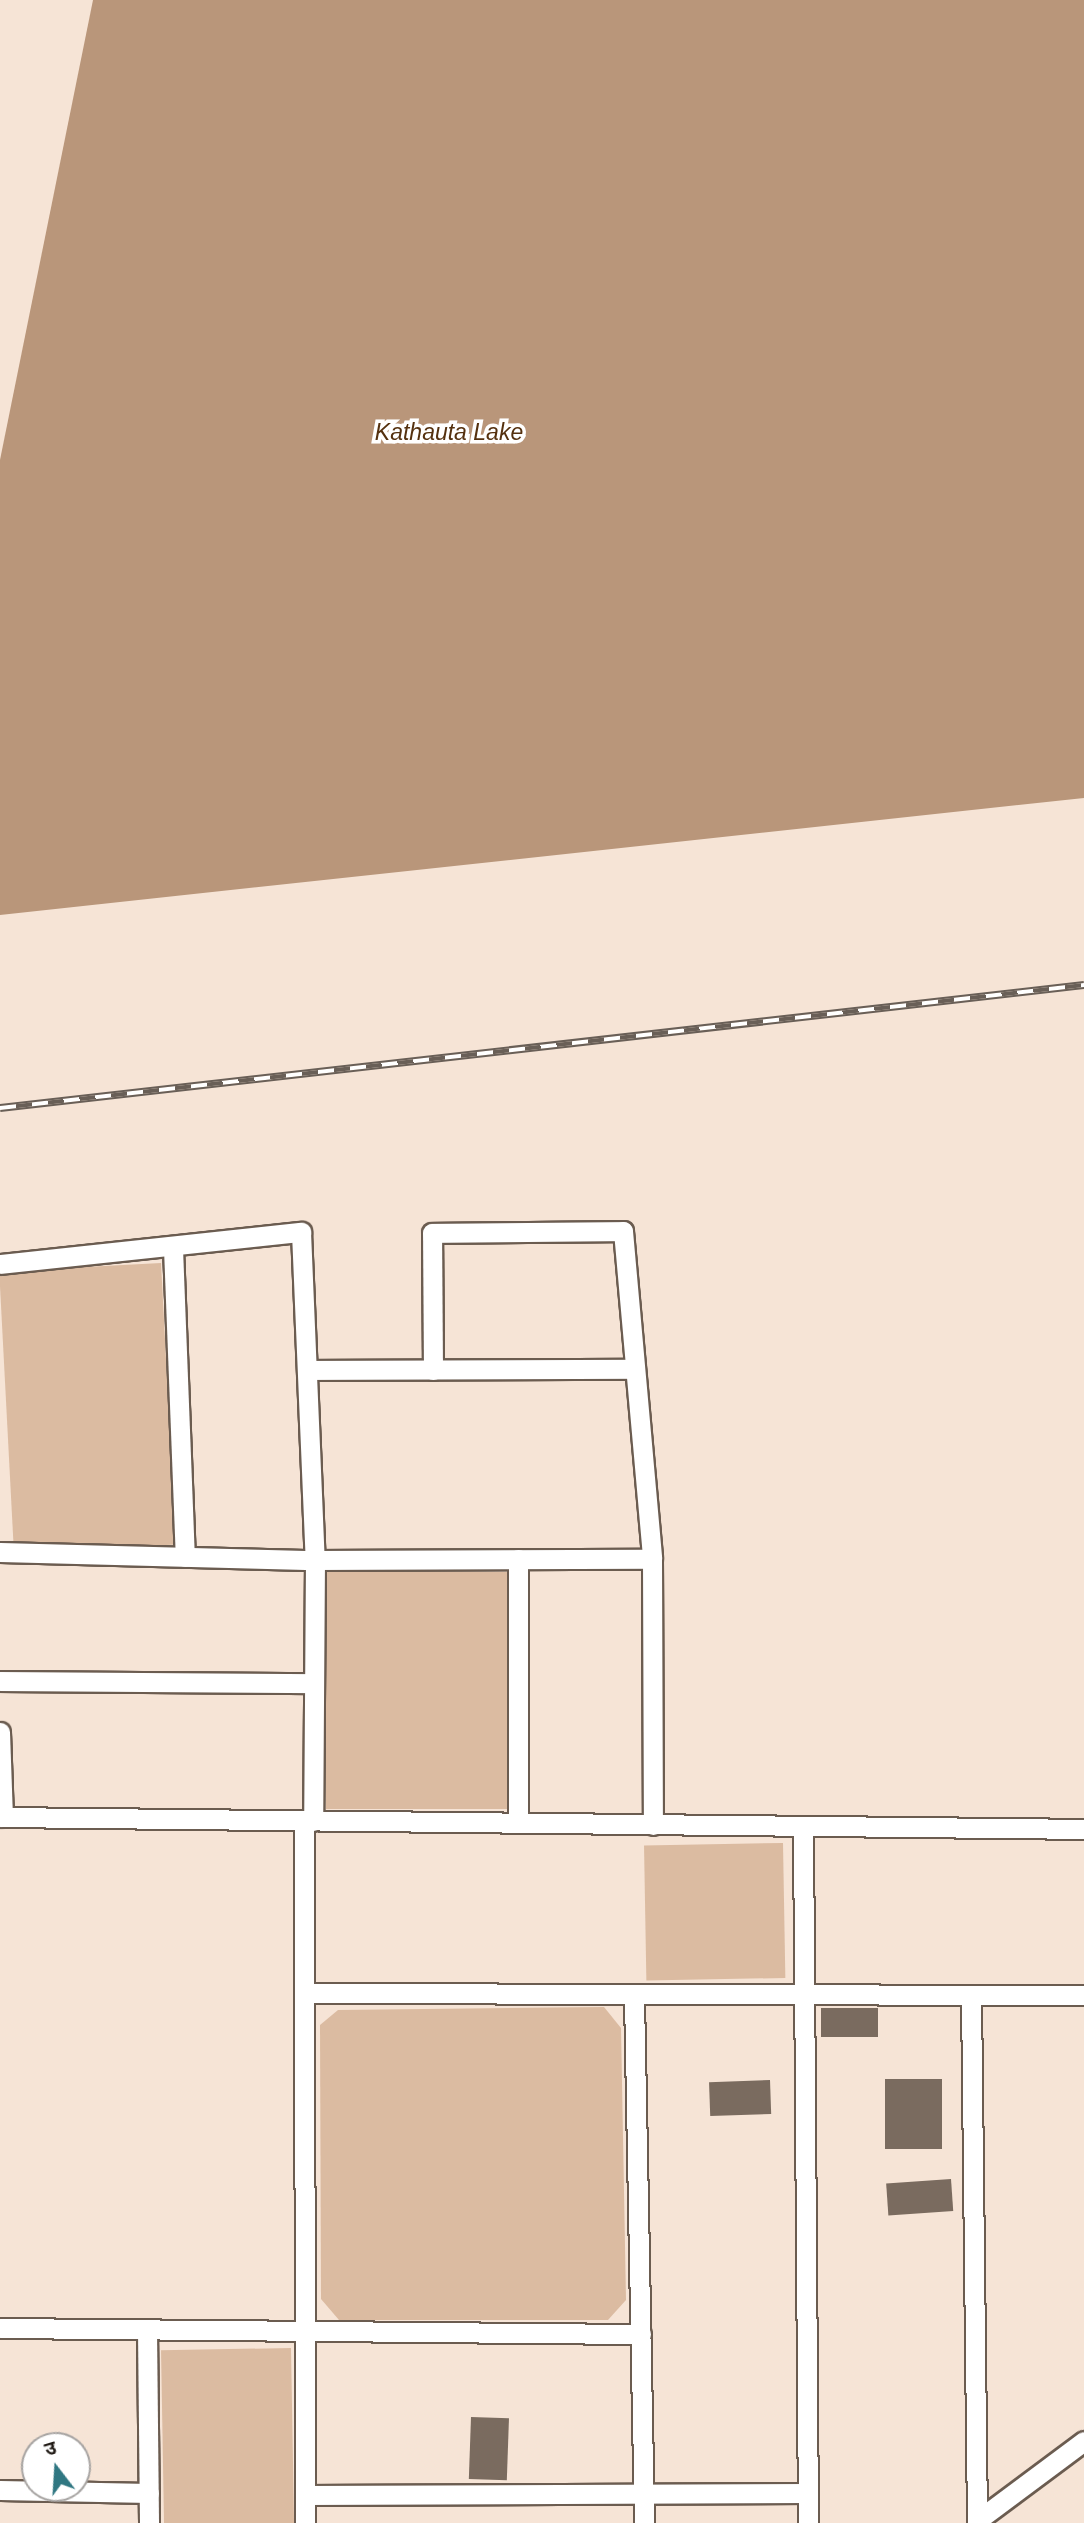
<!DOCTYPE html>
<meta charset="utf-8">
<style>
body{margin:0}
#map{position:relative;width:1084px;height:2523px;overflow:hidden;background:#f6e4d6;font-family:Helvetica,"Noto Sans Devanagari",sans-serif}
div>[style]{position:absolute}
.green>*{inset:0;background:#dbbba1;transform-origin:0 0}
.water>*{inset:0;background:#b9967a}
.building>*{inset:0;background:#7a6b5f;transform-origin:0 0}
.roads{filter:drop-shadow(2px 0 #6b5c50) drop-shadow(-2px 0 #6b5c50) drop-shadow(0 2px #6b5c50) drop-shadow(0 -2px #6b5c50)}
.street>*{height:19px;margin:-9.5px;padding:0 9.5px;transform-origin:9.5px;border-radius:9.5px;background:#fff}
.rail>*{height:8px;margin-top:-4px;transform-origin:0;background:repeating-linear-gradient(90deg,#fff 0 16px,#695f57 0 32px);box-sizing:border-box;border-block:2px solid #695f57}
span{translate:-50% -50%;white-space:nowrap;text-align:center;line-height:1.15;-webkit-text-stroke:7px #fff;paint-order:stroke}
.water-label{font-size:23px;color:#55310f;font-style:italic}
.north{position:absolute;left:21px;top:2432px;width:70px;height:70px;box-sizing:border-box;background:#fff;border:2px solid #a7a4a2;border-radius:50%;rotate:343deg;font-size:19px;font-weight:700;line-height:28px;text-align:center;color:#221c17}
.north::after{content:'';display:block;margin:auto;width:24px;height:32px;background:#307782;clip-path:polygon(50% 0,100% 100%,50% 72%,0 100%)}
</style>
<div id="map">
<div class="green">
<div style="left:161px;top:1263px;width:282px;height:162px;rotate:87deg"></div>
<div style="left:326px;top:1572px;width:181px;height:237px"></div>
<div style="left:783px;top:1843px;width:135px;height:139px;rotate:89deg"></div>
<div style="clip-path:polygon(604px 2007px,621px 2028px,626px 2300px,608px 2320px,339px 2320px,321px 2299px,320px 2025px,338px 2010px)"></div>
<div style="left:291px;top:2348px;width:175px;height:130px;rotate:89deg"></div>
</div>
<div class="water">
<div style="clip-path:polygon(93px 0,1084px 0,1084px 798px,0 915px,0 460px)"></div>
</div>
<div class="building">
<div style="left:821px;top:2008px;width:57px;height:29px"></div>
<div style="left:942px;top:2079px;width:70px;height:57px;rotate:90deg"></div>
<div style="left:770px;top:2080px;width:34px;height:61px;rotate:88deg"></div>
<div style="left:951px;top:2179px;width:32px;height:65px;rotate:86deg"></div>
<div style="left:471px;top:2417px;width:38px;height:62px;rotate:2deg"></div>
</div>
<div class="roads">
<div class="street">
<div style="left:173px;top:1248px;width:309px;rotate:87.8deg"></div>
<div style="left:0;top:1264px;width:303px;rotate:-6.1deg"></div>
<div style="left:301px;top:1232px;width:328px;rotate:87.6deg"></div>
<div style="left:315px;top:1560px;width:261px;rotate:90.4deg"></div>
<div style="left:307px;top:1370px;width:328px;rotate:-0.2deg"></div>
<div style="left:433px;top:1370px;width:137px;rotate:-90.4deg"></div>
<div style="left:432px;top:1233px;width:191px;rotate:-0.6deg"></div>
<div style="left:623px;top:1231px;width:329px;rotate:84.9deg"></div>
<div style="left:652px;top:1559px;width:266px;rotate:89.8deg"></div>
<div style="left:0;top:1552px;width:315px;rotate:1.5deg"></div>
<div style="left:315px;top:1560px;width:337px;rotate:-0.2deg"></div>
<div style="left:518px;top:1559px;width:264px;rotate:90deg"></div>
<div style="left:0;top:1681px;width:314px;rotate:0.4deg"></div>
<div style="left:0;top:1732px;width:85px;rotate:88deg"></div>
<div style="left:0;top:1817px;width:1084px;rotate:0.63deg"></div>
<div style="left:304px;top:1821px;width:702px;rotate:89.92deg"></div>
<div style="left:803px;top:1826px;width:697px;rotate:89.59deg"></div>
<div style="left:304px;top:1993px;width:780px;rotate:0.15deg"></div>
<div style="left:971px;top:1995px;width:528px;rotate:89.35deg"></div>
<div style="left:634px;top:1996px;width:527px;rotate:88.91deg"></div>
<div style="left:0;top:2328px;width:641px;rotate:0.54deg"></div>
<div style="left:147px;top:2330px;width:193px;rotate:89.4deg"></div>
<div style="left:0;top:2490px;width:149px;rotate:1.2deg"></div>
<div style="left:305px;top:2495px;width:503px;rotate:-0.23deg"></div>
<div style="left:978px;top:2520px;width:132px;rotate:-36.7deg"></div>
</div>
</div>
<div class="rail">
<div style="left:0;top:1108px;width:1091px;rotate:-6.47deg"></div>
</div>
<div class="water-label">
<span style="left:449px;top:432px">Kathauta Lake</span>
</div>
<div class="north">उ</div>
</div>
